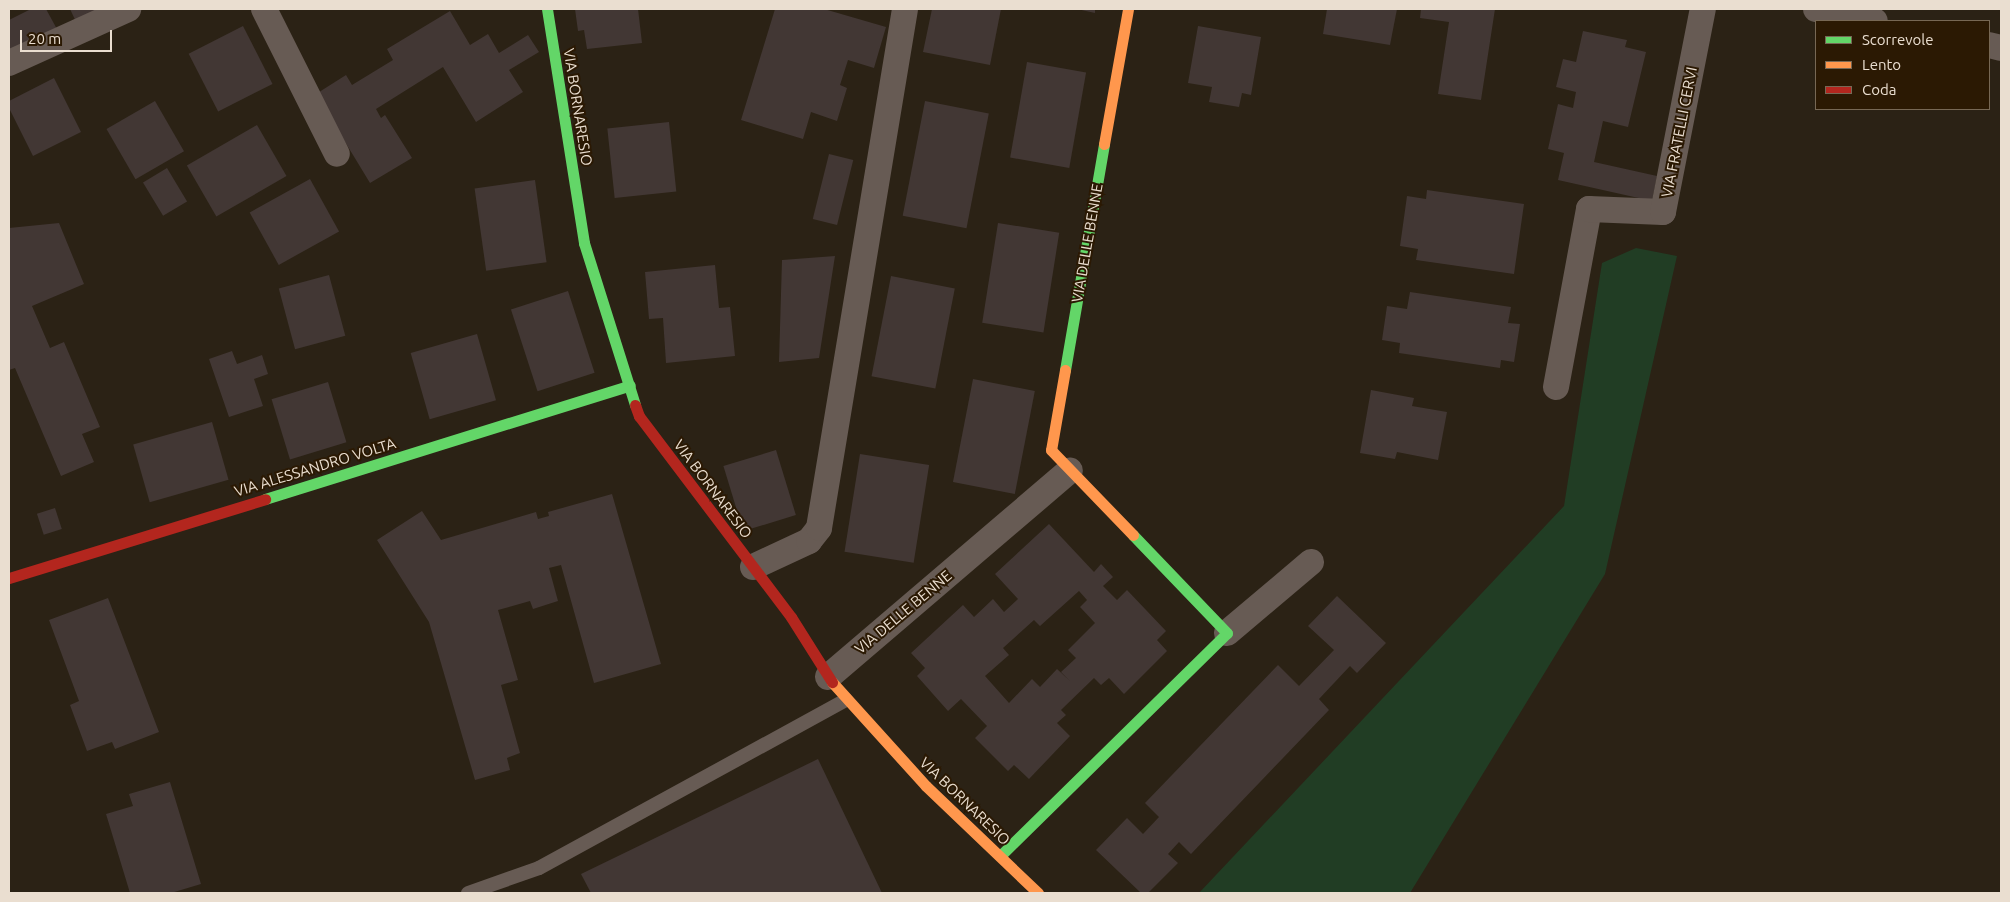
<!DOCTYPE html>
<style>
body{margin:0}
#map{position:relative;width:2010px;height:902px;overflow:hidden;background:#2b2215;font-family:Ubuntu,sans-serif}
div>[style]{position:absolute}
.green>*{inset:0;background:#213d24}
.building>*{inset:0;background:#423734;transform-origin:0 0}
.lane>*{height:14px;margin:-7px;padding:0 7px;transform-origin:7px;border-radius:7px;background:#675b54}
.street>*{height:26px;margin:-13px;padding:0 13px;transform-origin:13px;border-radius:13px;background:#675b54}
.fast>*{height:11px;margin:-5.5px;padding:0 5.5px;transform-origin:5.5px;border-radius:5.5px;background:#63d668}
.slow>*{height:11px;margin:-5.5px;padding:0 5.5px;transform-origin:5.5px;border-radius:5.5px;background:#ff974d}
.jam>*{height:11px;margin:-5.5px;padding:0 5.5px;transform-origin:5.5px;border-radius:5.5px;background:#b3261e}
span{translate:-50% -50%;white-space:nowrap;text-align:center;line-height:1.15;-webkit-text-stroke:4px #2b1903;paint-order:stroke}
.street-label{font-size:15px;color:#eaded0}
.frame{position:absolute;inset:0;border:10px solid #eaded0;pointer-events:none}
.legend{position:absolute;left:1815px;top:20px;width:175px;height:90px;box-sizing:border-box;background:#2b1903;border:1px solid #776855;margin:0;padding:6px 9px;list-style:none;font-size:15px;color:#eaded0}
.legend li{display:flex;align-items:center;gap:10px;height:25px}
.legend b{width:25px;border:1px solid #776855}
.scale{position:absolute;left:20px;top:30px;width:92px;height:22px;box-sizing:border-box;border:2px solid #eaded0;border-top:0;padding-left:6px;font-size:15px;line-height:18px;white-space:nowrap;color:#eaded0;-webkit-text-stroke:4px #2b1903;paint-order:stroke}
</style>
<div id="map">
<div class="green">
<div style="clip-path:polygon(1636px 248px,1677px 256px,1605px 574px,1410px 893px,1199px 893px,1564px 506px,1602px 263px)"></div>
</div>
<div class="building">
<div style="clip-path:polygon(31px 9px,46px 9px,58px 31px,9px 57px,9px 20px)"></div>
<div style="clip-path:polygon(70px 9px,109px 9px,78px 26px)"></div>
<div style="clip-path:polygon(575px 9px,638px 9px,642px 43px,587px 49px,584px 30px,578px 31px)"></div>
<div style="clip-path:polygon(775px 9px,824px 9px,886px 27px,874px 68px,848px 60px,840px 85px,847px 88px,837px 121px,811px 112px,803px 139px,741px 120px)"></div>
<div style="clip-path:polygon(932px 9px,1001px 9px,990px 65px,923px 52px)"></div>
<div style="clip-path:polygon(1077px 9px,1095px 9px,1095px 13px)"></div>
<div style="clip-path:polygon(1327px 9px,1397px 9px,1390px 45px,1323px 34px)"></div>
<div style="clip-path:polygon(1421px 9px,1495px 9px,1481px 100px,1438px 94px,1449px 22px,1420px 18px)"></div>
<div style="clip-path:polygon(450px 11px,470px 45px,488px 34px,499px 53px,528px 35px,539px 52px,509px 70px,523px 92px,476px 122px,443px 67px,376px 109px,381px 118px,385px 115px,412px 158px,370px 183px,316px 94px,346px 75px,352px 85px,393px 60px,387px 49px)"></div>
<div style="left:243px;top:26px;width:65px;height:61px;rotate:63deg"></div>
<div style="clip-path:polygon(1198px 26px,1261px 37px,1251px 95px,1242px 93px,1239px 107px,1209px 102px,1212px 87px,1188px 83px)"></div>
<div style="clip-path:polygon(1583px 31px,1627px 40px,1625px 47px,1646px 52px,1628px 127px,1603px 121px,1594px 162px,1657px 176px,1652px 201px,1558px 180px,1564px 153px,1548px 149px,1558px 104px,1573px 108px,1576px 92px,1556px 87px,1563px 59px,1576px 62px)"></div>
<div style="left:1027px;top:62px;width:60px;height:97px;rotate:10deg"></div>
<div style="clip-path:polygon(54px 78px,81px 132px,33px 156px,9px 108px,9px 101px)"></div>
<div style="left:155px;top:101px;width:58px;height:56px;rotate:60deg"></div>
<div style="left:925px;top:101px;width:65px;height:117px;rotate:11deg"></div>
<div style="left:669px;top:122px;width:70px;height:62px;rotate:84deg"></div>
<div style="left:257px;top:125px;width:59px;height:81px;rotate:60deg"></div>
<div style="left:829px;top:154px;width:25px;height:67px;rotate:14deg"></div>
<div style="left:167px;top:168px;width:39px;height:28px;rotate:59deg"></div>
<div style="left:310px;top:179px;width:60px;height:69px;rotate:61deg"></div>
<div style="left:535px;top:180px;width:83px;height:61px;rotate:82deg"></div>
<div style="clip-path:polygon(1427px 190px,1524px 204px,1514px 274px,1416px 260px,1418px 249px,1400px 246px,1407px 196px,1426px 199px)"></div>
<div style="clip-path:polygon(59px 223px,84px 284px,32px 306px,50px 348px,64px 342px,100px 427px,82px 434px,94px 462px,61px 476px,15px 368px,9px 370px,9px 228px)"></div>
<div style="left:998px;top:223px;width:62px;height:101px;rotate:9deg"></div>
<div style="clip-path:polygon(835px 256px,819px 358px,779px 362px,782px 260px)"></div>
<div style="clip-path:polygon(715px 265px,719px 308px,730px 307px,735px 356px,666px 363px,663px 318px,649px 319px,645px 272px)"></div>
<div style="left:329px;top:275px;width:63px;height:52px;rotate:75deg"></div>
<div style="left:891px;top:276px;width:65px;height:102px;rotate:11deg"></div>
<div style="left:568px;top:291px;width:86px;height:60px;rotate:72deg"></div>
<div style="clip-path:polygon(1410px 292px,1511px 307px,1508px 323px,1520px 324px,1514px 362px,1501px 360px,1500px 368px,1399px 353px,1400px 343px,1382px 340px,1387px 306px,1407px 309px)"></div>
<div style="left:477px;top:334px;width:69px;height:69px;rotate:74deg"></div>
<div style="clip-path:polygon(232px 351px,237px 364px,262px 355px,268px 374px,254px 379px,263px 406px,229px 417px,209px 359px)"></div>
<div style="left:973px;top:379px;width:63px;height:105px;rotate:11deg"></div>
<div style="left:328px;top:382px;width:63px;height:59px;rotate:73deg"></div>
<div style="clip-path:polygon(1371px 390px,1414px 398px,1412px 406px,1447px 412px,1438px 460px,1397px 452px,1395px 459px,1360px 453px)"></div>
<div style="left:212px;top:422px;width:60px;height:82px;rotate:74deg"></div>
<div style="left:776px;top:450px;width:68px;height:55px;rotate:73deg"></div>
<div style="left:860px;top:454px;width:70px;height:99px;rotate:9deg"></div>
<div style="clip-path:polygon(612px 494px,661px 664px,594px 683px,561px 565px,549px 568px,558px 601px,533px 609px,530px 601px,498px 610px,518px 680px,501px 685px,520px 753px,507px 758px,510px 770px,475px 780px,429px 622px,377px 540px,422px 511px,441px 540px,536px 512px,538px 519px,549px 516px,548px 512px)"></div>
<div style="left:55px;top:508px;width:22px;height:19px;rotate:72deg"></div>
<div style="clip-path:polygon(evenodd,1049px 524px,1094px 572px,1101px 564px,1113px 577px,1103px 586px,1117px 600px,1127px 590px,1166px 631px,1157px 640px,1167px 651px,1124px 694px,1109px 678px,1101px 685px,1094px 678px,1061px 710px,1066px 715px,1057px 723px,1070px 736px,1029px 779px,1014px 765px,1008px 771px,975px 738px,987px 726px,961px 699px,948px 711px,917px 676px,925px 668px,911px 653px,963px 605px,974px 617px,993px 599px,1004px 612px,1018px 599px,995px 574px,1049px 524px,1079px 591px,1087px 600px,1080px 607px,1095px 623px,1068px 650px,1076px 658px,1061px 672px,1070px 681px,1057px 669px,1040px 687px,1032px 679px,1009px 703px,985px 676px,1009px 655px,1003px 648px,1034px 620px,1040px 626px,1079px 591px)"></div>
<div style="clip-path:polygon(1337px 596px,1386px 643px,1357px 673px,1350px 666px,1319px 699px,1329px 710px,1191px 854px,1179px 842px,1168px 854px,1178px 863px,1148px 893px,1141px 893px,1096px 850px,1127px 818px,1143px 834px,1159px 817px,1145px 803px,1278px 665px,1299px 686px,1334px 650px,1308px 626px)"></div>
<div style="clip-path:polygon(108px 598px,159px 732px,115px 749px,112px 742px,87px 751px,70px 705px,79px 701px,49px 620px)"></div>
<div style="clip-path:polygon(818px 759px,882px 893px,591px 893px,581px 874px)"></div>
<div style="clip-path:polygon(170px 782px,201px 884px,171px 893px,130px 893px,106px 814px,133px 806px,129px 794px)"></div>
</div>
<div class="lane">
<div style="left:468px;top:893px;width:75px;rotate:-19.4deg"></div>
<div style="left:539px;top:868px;width:350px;rotate:-28.7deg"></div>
</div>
<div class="street">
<div style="left:264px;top:9px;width:162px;rotate:63.3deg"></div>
<div style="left:1816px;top:9px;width:60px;rotate:11.5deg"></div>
<div style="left:1989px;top:45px;width:12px;rotate:14deg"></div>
<div style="left:9px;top:63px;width:131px;rotate:-24.4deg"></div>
<div style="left:1556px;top:387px;width:181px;rotate:-79.5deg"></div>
<div style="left:1589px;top:209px;width:74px;rotate:2.3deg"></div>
<div style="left:1663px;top:212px;width:207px;rotate:-78.9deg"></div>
<div style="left:753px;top:567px;width:62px;rotate:-24.9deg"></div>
<div style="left:809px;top:541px;width:16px;rotate:-52deg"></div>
<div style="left:819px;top:528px;width:526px;rotate:-80.59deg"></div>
<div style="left:1227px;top:633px;width:110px;rotate:-40.2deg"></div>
<div style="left:828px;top:677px;width:318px;rotate:-40.5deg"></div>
</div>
<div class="fast">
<div style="left:547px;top:9px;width:237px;rotate:81deg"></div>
<div style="left:584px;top:243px;width:170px;rotate:72.5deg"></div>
<div style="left:1065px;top:370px;width:229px;rotate:-80.2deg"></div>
<div style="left:265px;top:499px;width:382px;rotate:-17.3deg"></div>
<div style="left:1000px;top:856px;width:318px;rotate:-44.5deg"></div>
<div style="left:1227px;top:633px;width:136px;rotate:-133.8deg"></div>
</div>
<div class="slow">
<div style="left:1104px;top:144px;width:137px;rotate:-79.9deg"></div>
<div style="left:1065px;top:370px;width:81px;rotate:99.9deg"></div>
<div style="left:1051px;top:450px;width:118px;rotate:46deg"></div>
<div style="left:832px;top:682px;width:140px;rotate:47.9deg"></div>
<div style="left:926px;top:786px;width:155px;rotate:43.7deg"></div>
</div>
<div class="jam">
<div style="left:635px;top:405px;width:12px;rotate:70deg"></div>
<div style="left:639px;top:416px;width:252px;rotate:52.9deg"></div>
<div style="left:791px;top:617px;width:77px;rotate:57.8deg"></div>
<div style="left:9px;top:578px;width:268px;rotate:-17.1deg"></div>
</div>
<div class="street-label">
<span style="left:578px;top:107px;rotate:81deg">VIA BORNARESIO</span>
<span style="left:1679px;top:132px;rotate:-79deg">VIA FRATELLI CERVI</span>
<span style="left:1087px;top:243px;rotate:-80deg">VIA DELLE BENNE</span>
<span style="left:315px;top:467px;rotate:-17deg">VIA ALESSANDRO VOLTA</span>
<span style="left:713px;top:489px;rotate:53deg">VIA BORNARESIO</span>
<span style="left:903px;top:612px;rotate:-40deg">VIA DELLE BENNE</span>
<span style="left:965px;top:801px;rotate:44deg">VIA BORNARESIO</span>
</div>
<div class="frame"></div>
<ul class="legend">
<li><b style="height:6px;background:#63d668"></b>Scorrevole</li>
<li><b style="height:6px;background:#ff974d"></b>Lento</li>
<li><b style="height:6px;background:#b3261e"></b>Coda</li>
</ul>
<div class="scale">20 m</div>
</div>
